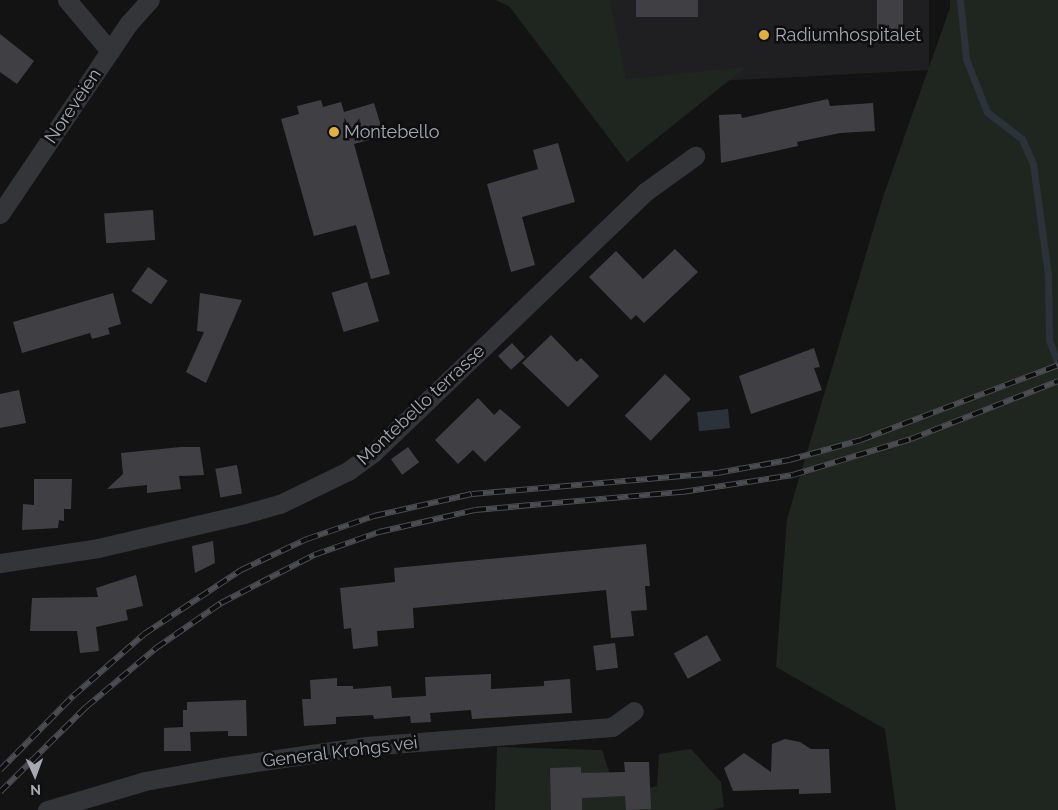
<!DOCTYPE html>
<style>
body{margin:0}
#map{position:relative;width:1058px;height:810px;overflow:hidden;background:#131314;font-family:Raleway,sans-serif}
div>[style]{position:absolute}
.built>*{inset:0;background:#1f1f21}
.green>*{inset:0;background:#1f2620}
.water>*{inset:0;background:#2c3239;transform-origin:0 0}
.stream>*{height:7px;margin:-3.5px;padding:0 3.5px;transform-origin:3.5px;border-radius:3.5px;background:#2c3239}
.building>*{inset:0;background:#404044;transform-origin:0 0}
.minor>*{height:19px;margin:-9.5px;padding:0 9.5px;transform-origin:9.5px;border-radius:9.5px;background:#343539}
.rail>*{height:5.5px;margin-top:-2.75px;transform-origin:0;background:repeating-linear-gradient(90deg,#0e0e0f 0 11px,#4b4d52 0 22px);box-sizing:border-box;border-block:1px solid #4b4d52}
.dots>*{width:14px;height:14px;translate:-50% -50%;box-sizing:border-box;border:2px solid #0e0e0f;border-radius:50%}
span{translate:-50% -50%;white-space:nowrap;text-align:center;line-height:1.15;-webkit-text-stroke:5px #0e0e0f;paint-order:stroke}
.poi-label{font-size:18px;color:#a6a9b3}
.left{translate:0 -50%;text-align:left}
.street-label{font-size:18px;color:#a6a9b3}
.north{position:absolute;left:10px;top:750px;width:50px;height:50px;-webkit-text-stroke:4px #0e0e0f;paint-order:stroke;rotate:178deg;font-size:14px;font-weight:700;line-height:20px;text-align:center;color:#a6a9b3}
.north::after{content:'';display:block;margin:auto;width:18px;height:22px;background:#a6a9b3;clip-path:polygon(50% 0,100% 100%,50% 72%,0 100%)}
</style>
<div id="map">
<div class="built">
<div style="clip-path:polygon(584px 0,929px 0,929px 70px,620px 86px)"></div>
</div>
<div class="green">
<div style="clip-path:polygon(495px 0,610px 0,626px 79px,746px 67px,627px 162px,509px 6px)"></div>
<div style="clip-path:polygon(950px 0,1058px 0,1058px 810px,896px 810px,885px 729px,776px 667px,787px 519px,883px 197px,950px 8px)"></div>
<div style="clip-path:polygon(497px 747px,602px 750px,617px 796px,657px 786px,659px 754px,691px 749px,721px 782px,724px 807px,712px 810px,495px 810px)"></div>
</div>
<div class="water">
<div style="left:728px;top:409px;width:19px;height:31px;rotate:84deg"></div>
</div>
<div class="stream">
<div style="left:960px;top:0;width:59px;rotate:84.2deg"></div>
<div style="left:966px;top:59px;width:57px;rotate:68.4deg"></div>
<div style="left:987px;top:112px;width:44px;rotate:37.6deg"></div>
<div style="left:1022px;top:139px;width:27px;rotate:66deg"></div>
<div style="left:1033px;top:164px;width:112px;rotate:82.3deg"></div>
<div style="left:1048px;top:275px;width:65px;rotate:89.1deg"></div>
<div style="left:1049px;top:340px;width:26px;rotate:69deg"></div>
</div>
<div class="building">
<div style="left:636px;top:0;width:62px;height:17px"></div>
<div style="left:877px;top:0;width:26px;height:33px"></div>
<div style="clip-path:polygon(0 34px,34px 61px,17px 84px,0 72px)"></div>
<div style="clip-path:polygon(828px 99px,830px 106px,873px 103px,875px 131px,840px 133px,797px 142px,798px 146px,721px 163px,719px 115px,741px 114px,742px 118px)"></div>
<div style="clip-path:polygon(321px 100px,323px 107px,341px 102px,344px 112px,374px 103px,384px 136px,354px 144px,390px 274px,371px 279px,356px 225px,314px 236px,281px 119px,299px 114px,297px 106px)"></div>
<div style="clip-path:polygon(558px 143px,575px 202px,522px 217px,535px 265px,511px 272px,487px 184px,538px 169px,533px 150px)"></div>
<div style="left:153px;top:210px;width:30px;height:49px;rotate:86deg"></div>
<div style="clip-path:polygon(675px 249px,698px 272px,644px 323px,636px 315px,631px 320px,589px 277px,616px 251px,643px 279px)"></div>
<div style="left:148px;top:267px;width:24px;height:29px;rotate:35deg"></div>
<div style="left:367px;top:282px;width:41px;height:37px;rotate:73deg"></div>
<div style="clip-path:polygon(113px 293px,121px 324px,108px 328px,110px 334px,92px 339px,90px 333px,22px 353px,13px 322px)"></div>
<div style="clip-path:polygon(200px 293px,242px 300px,206px 383px,186px 372px,204px 332px,197px 331px)"></div>
<div style="clip-path:polygon(551px 335px,577px 362px,581px 358px,599px 376px,568px 407px,522px 363px)"></div>
<div style="left:512px;top:343px;width:19px;height:19px;rotate:47deg"></div>
<div style="clip-path:polygon(814px 348px,820px 367px,814px 368px,822px 390px,751px 414px,739px 376px)"></div>
<div style="left:665px;top:374px;width:36px;height:58px;rotate:44deg"></div>
<div style="clip-path:polygon(19px 390px,26px 423px,0 428px,0 394px)"></div>
<div style="clip-path:polygon(478px 398px,494px 415px,500px 409px,521px 427px,485px 462px,473px 450px,458px 464px,435px 440px)"></div>
<div style="clip-path:polygon(181px 447px,200px 447px,204px 475px,179px 476px,181px 489px,147px 493px,147px 485px,107px 489px,123px 474px,121px 453px)"></div>
<div style="left:408px;top:447px;width:19px;height:21px;rotate:54deg"></div>
<div style="left:237px;top:465px;width:29px;height:22px;rotate:80deg"></div>
<div style="clip-path:polygon(34px 479px,72px 479px,71px 509px,64px 509px,64px 521px,59px 520px,58px 528px,22px 530px,23px 504px,34px 505px)"></div>
<div style="clip-path:polygon(213px 541px,215px 563px,195px 573px,192px 546px)"></div>
<div style="clip-path:polygon(646px 544px,650px 586px,645px 586px,647px 610px,631px 611px,634px 636px,611px 638px,606px 590px,413px 608px,414px 628px,377px 631px,378px 646px,353px 649px,351px 628px,344px 629px,340px 588px,395px 582px,394px 568px)"></div>
<div style="clip-path:polygon(136px 575px,143px 606px,126px 610px,128px 620px,96px 627px,99px 651px,80px 653px,77px 631px,30px 631px,32px 598px,98px 597px,96px 588px)"></div>
<div style="left:707px;top:635px;width:29px;height:38px;rotate:61deg"></div>
<div style="left:615px;top:643px;width:25px;height:22px;rotate:83deg"></div>
<div style="clip-path:polygon(491px 674px,491px 689px,544px 686px,544px 681px,570px 679px,572px 713px,472px 719px,471px 710px,430px 713px,431px 722px,411px 723px,410px 716px,374px 719px,373px 715px,336px 717px,336px 724px,304px 726px,302px 699px,311px 699px,310px 680px,337px 678px,337px 686px,353px 686px,353px 689px,391px 686px,392px 698px,426px 696px,425px 677px)"></div>
<div style="clip-path:polygon(246px 700px,247px 736px,228px 736px,228px 731px,190px 732px,191px 751px,164px 751px,164px 728px,183px 727px,183px 710px,187px 710px,187px 702px)"></div>
<div style="clip-path:polygon(785px 739px,800px 742px,811px 749px,829px 749px,831px 793px,799px 794px,799px 789px,733px 791px,724px 768px,744px 753px,771px 772px,772px 744px)"></div>
<div style="clip-path:polygon(624px 762px,649px 762px,651px 809px,626px 810px,625px 796px,582px 798px,582px 810px,551px 810px,550px 768px,581px 767px,581px 773px,625px 772px)"></div>
</div>
<div class="minor">
<div style="left:67px;top:0;width:67px;rotate:49.9deg"></div>
<div style="left:0;top:214px;width:230px;rotate:-56deg"></div>
<div style="left:129px;top:23px;width:31px;rotate:-48deg"></div>
<div style="left:0;top:563px;width:99px;rotate:-8.7deg"></div>
<div style="left:98px;top:548px;width:150px;rotate:-13.1deg"></div>
<div style="left:244px;top:514px;width:37px;rotate:-16deg"></div>
<div style="left:280px;top:504px;width:76px;rotate:-25.9deg"></div>
<div style="left:348px;top:471px;width:31px;rotate:-36deg"></div>
<div style="left:373px;top:453px;width:377px;rotate:-43.8deg"></div>
<div style="left:645px;top:192px;width:62px;rotate:-35.8deg"></div>
<div style="left:47px;top:810px;width:102px;rotate:-16.5deg"></div>
<div style="left:145px;top:781px;width:78px;rotate:-10.3deg"></div>
<div style="left:222px;top:767px;width:146px;rotate:-8.3deg"></div>
<div style="left:366px;top:746px;width:247px;rotate:-4.4deg"></div>
<div style="left:612px;top:727px;width:27px;rotate:-36deg"></div>
</div>
<div class="rail">
<div style="left:0;top:770px;width:104px;rotate:-45.4deg"></div>
<div style="left:73px;top:696px;width:94px;rotate:-41.1deg"></div>
<div style="left:144px;top:634px;width:116px;rotate:-33.4deg"></div>
<div style="left:241px;top:570px;width:73px;rotate:-25.2deg"></div>
<div style="left:307px;top:539px;width:71px;rotate:-18.9deg"></div>
<div style="left:374px;top:516px;width:100px;rotate:-12.7deg"></div>
<div style="left:472px;top:494px;width:246px;rotate:-4.9deg"></div>
<div style="left:717px;top:473px;width:73px;rotate:-10.2deg"></div>
<div style="left:789px;top:460px;width:75px;rotate:-15.5deg"></div>
<div style="left:861px;top:440px;width:211px;rotate:-20.8deg"></div>
<div style="left:0;top:792px;width:121px;rotate:-44.7deg"></div>
<div style="left:86px;top:707px;width:92px;rotate:-40.1deg"></div>
<div style="left:156px;top:648px;width:79px;rotate:-34.7deg"></div>
<div style="left:221px;top:603px;width:105px;rotate:-27.3deg"></div>
<div style="left:314px;top:555px;width:69px;rotate:-19.5deg"></div>
<div style="left:379px;top:532px;width:98px;rotate:-12.9deg"></div>
<div style="left:475px;top:510px;width:208px;rotate:-5deg"></div>
<div style="left:682px;top:492px;width:112px;rotate:-8.7deg"></div>
<div style="left:793px;top:475px;width:123px;rotate:-17deg"></div>
<div style="left:911px;top:439px;width:158px;rotate:-21.5deg"></div>
</div>
<div class="dots">
<div style="left:764px;top:35px;background:#dfb240"></div>
<div style="left:334px;top:132px;background:#dfb240"></div>
</div>
<div class="poi-label">
<span class="left" style="left:775px;top:35px">Radiumhospitalet</span>
<span class="left" style="left:344px;top:132px">Montebello</span>
</div>
<div class="street-label">
<span style="left:73px;top:106px;rotate:-56deg">Noreveien</span>
<span style="left:421px;top:405px;rotate:-43deg">Montebello terrasse</span>
<span style="left:340px;top:752px;rotate:-7deg">General Krohgs vei</span>
</div>
<div class="north">N</div>
</div>
